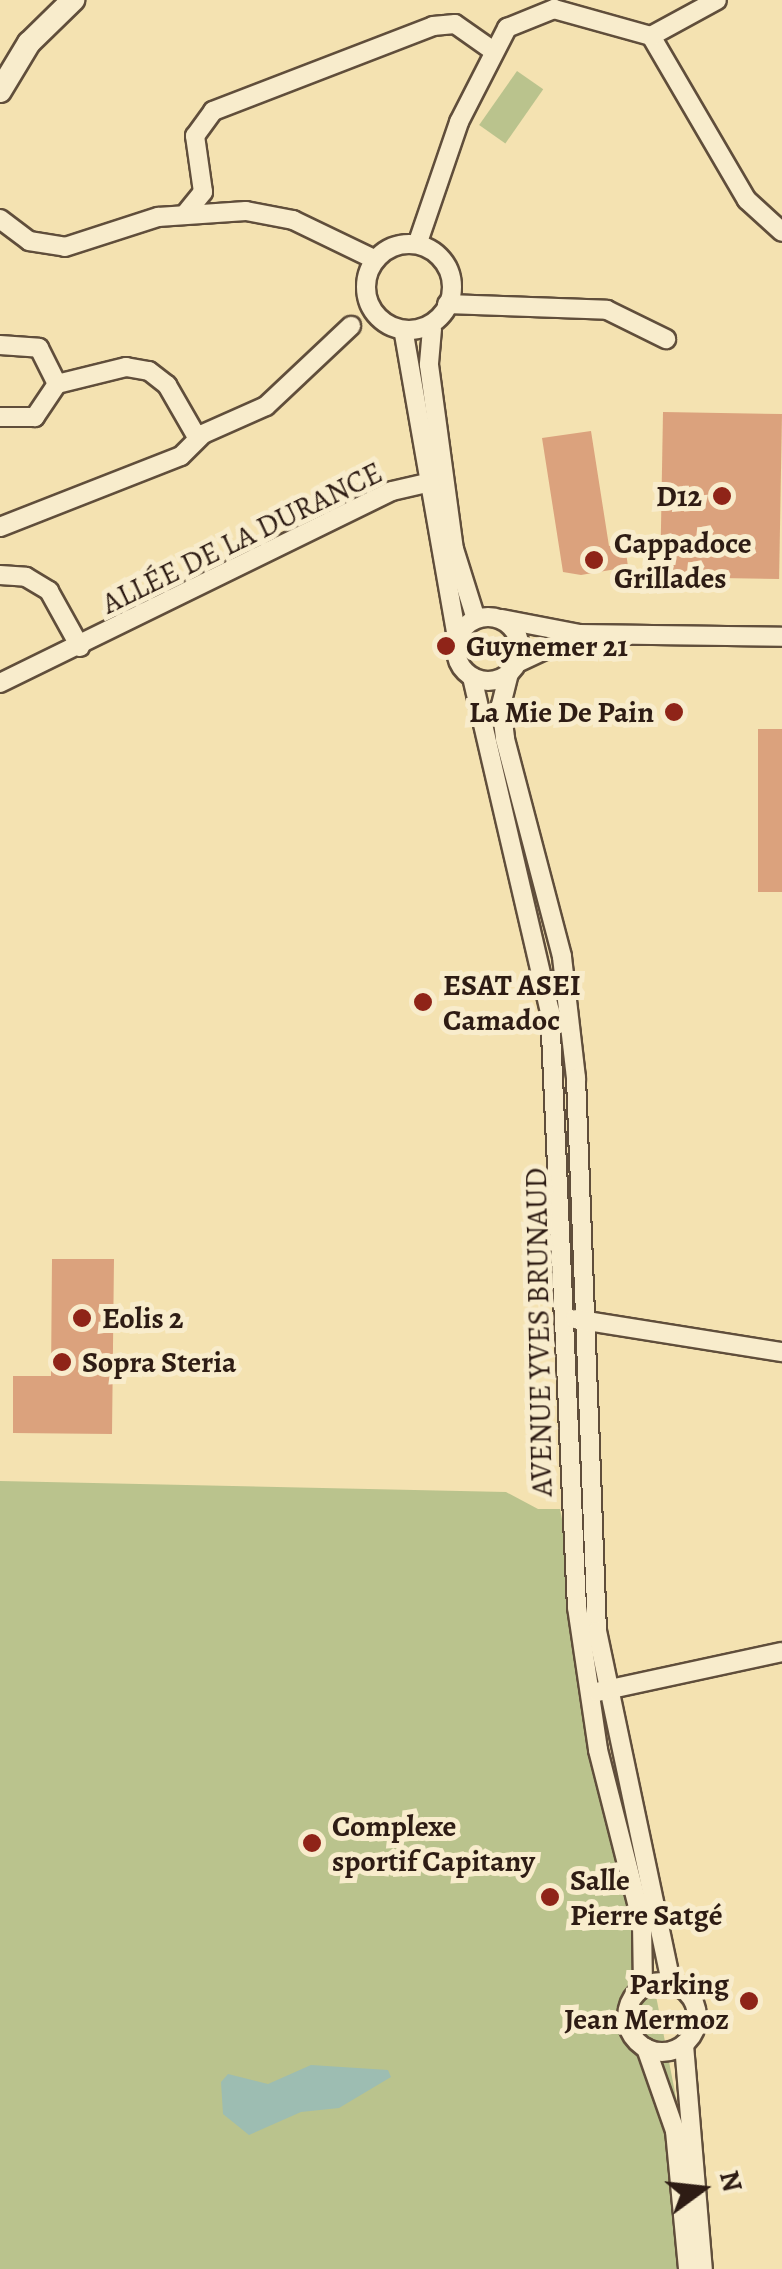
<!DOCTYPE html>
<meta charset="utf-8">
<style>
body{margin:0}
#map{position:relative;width:782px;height:2269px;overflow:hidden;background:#f4e2b1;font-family:Alegreya,serif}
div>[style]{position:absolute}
.green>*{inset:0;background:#bac38d;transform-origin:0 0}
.water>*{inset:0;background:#9dbdb2}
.building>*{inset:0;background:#dba27d;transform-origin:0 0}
.roads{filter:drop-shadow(2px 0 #604e3b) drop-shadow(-2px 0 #604e3b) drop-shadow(0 2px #604e3b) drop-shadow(0 -2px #604e3b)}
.minor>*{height:18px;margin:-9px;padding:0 9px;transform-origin:9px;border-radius:9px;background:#f8eccc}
.minor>.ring{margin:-9px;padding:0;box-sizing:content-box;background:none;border:18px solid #f8eccc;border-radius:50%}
.secondary>*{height:22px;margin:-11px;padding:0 11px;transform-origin:11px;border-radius:11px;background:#f8eccc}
.dots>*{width:28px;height:28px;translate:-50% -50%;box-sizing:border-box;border:5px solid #f8eccc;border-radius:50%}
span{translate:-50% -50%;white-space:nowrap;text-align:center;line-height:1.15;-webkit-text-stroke:10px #f8eccc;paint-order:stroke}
.poi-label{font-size:30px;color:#2e1c14;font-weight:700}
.right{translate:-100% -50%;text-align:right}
.left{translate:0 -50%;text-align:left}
.street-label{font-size:30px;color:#2e1c14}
.north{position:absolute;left:652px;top:2139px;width:100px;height:100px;-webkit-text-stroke:8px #f8eccc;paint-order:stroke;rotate:75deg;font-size:28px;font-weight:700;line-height:40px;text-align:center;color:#2e1c14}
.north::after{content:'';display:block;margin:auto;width:35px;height:45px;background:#2e1c14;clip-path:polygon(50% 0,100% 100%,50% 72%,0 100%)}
</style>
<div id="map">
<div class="green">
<div style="left:517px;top:71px;width:32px;height:66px;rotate:35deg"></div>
<div style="clip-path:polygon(0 1481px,506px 1492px,538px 1509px,560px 1509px,686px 2148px,696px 2269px,0 2269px)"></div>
</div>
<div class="water">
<div style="clip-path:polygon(311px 2065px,388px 2070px,391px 2077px,339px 2108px,301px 2112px,249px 2135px,223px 2114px,221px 2082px,228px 2074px,268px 2084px)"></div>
</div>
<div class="building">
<div style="left:663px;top:412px;width:119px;height:165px;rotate:1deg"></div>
<div style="clip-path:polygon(591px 431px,609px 546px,625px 544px,628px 567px,581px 575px,563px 572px,542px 438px)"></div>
<div style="left:758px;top:729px;width:24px;height:163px"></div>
<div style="clip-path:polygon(52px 1259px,114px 1259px,112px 1434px,13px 1433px,13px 1376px,51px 1376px)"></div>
</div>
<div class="roads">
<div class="minor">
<div style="left:651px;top:36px;width:190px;rotate:59.7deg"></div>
<div style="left:747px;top:200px;width:47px;rotate:42.4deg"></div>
<div style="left:186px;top:213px;width:27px;rotate:-51deg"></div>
<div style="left:203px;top:192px;width:57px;rotate:-98.1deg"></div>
<div style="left:195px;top:136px;width:31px;rotate:-54deg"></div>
<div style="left:213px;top:111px;width:236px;rotate:-21.1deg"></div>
<div style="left:433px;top:26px;width:22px;rotate:-5deg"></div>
<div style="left:455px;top:24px;width:45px;rotate:35.1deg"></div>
<div style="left:0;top:219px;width:36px;rotate:37deg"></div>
<div style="left:29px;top:241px;width:36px;rotate:9deg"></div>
<div style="left:65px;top:247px;width:98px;rotate:-17.9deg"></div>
<div style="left:158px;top:217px;width:88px;rotate:-3.9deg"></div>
<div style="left:246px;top:211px;width:48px;rotate:10.8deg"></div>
<div style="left:293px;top:220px;width:90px;rotate:25.7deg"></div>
<div style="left:418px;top:242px;width:127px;rotate:-71.1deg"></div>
<div style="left:459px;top:122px;width:106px;rotate:-62.9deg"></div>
<div style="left:507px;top:28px;width:51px;rotate:-22deg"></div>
<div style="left:554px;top:9px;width:101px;rotate:15.6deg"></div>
<div style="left:651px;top:36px;width:75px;rotate:-28.6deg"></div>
<div class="ring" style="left:366px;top:244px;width:68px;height:68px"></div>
<div style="left:447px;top:304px;width:160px;rotate:2.1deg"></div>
<div style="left:607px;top:310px;width:66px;rotate:26.2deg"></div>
<div style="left:432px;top:329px;width:36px;rotate:95deg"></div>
<div style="left:429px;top:365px;width:186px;rotate:82.3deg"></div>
<div style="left:454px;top:549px;width:73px;rotate:72.6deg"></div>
<div style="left:404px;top:334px;width:310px;rotate:80.1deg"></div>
<div style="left:0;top:345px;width:39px;rotate:4deg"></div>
<div style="left:39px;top:348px;width:40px;rotate:63.4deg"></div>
<div style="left:57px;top:384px;width:40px;rotate:124deg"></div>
<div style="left:35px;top:417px;width:35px;rotate:180deg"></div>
<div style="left:57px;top:384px;width:71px;rotate:-13.8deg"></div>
<div style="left:126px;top:367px;width:23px;rotate:10deg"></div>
<div style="left:149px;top:371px;width:23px;rotate:38deg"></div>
<div style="left:167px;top:385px;width:62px;rotate:60.1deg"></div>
<div style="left:0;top:527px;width:194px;rotate:-21.4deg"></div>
<div style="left:181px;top:456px;width:31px;rotate:-45deg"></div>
<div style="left:203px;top:434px;width:69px;rotate:-24deg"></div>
<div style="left:266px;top:406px;width:117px;rotate:-43.3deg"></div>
<div style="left:0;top:575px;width:26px;rotate:4deg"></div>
<div style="left:26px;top:577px;width:27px;rotate:31deg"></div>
<div style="left:49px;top:591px;width:64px;rotate:61deg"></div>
<div class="ring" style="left:456px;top:617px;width:46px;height:46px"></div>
<div style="left:502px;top:619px;width:78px;rotate:11deg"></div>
<div style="left:579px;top:634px;width:203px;rotate:0.8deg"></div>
<div style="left:519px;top:662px;width:64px;rotate:-25deg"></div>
<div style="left:509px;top:673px;width:33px;rotate:104deg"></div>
<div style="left:501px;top:705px;width:34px;rotate:83deg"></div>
<div style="left:505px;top:739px;width:225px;rotate:75.3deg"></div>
<div style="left:562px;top:957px;width:122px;rotate:83.4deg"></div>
<div style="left:576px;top:1078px;width:553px;rotate:87.83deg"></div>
<div style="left:597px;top:1631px;width:360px;rotate:78.1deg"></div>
<div style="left:472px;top:677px;width:343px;rotate:76.9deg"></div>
<div style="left:550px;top:1011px;width:597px;rotate:87.41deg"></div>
<div style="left:577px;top:1607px;width:145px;rotate:81.6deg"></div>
<div style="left:598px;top:1750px;width:179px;rotate:75.7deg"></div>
<div style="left:642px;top:1923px;width:65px;rotate:89.1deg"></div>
<div style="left:0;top:683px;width:436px;rotate:-26.1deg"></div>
<div style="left:392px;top:491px;width:39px;rotate:-13deg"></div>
<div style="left:575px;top:1319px;width:210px;rotate:9.1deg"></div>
<div style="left:597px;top:1692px;width:189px;rotate:-12.2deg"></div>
<div class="ring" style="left:627px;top:1982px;width:52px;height:52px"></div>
<div style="left:684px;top:2045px;width:225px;rotate:85.2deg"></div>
<div style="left:646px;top:2048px;width:88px;rotate:70.7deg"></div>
<div style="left:675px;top:2131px;width:139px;rotate:84.6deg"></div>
</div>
<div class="secondary">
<div style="left:0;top:91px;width:56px;rotate:-58.9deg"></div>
<div style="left:29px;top:43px;width:62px;rotate:-44.3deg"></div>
</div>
</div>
<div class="dots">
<div style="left:722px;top:496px;background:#8f2418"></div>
<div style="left:594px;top:560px;background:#8f2418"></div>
<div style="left:446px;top:646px;background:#8f2418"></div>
<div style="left:674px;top:712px;background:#8f2418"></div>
<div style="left:423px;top:1002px;background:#8f2418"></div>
<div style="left:82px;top:1318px;background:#8f2418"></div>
<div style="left:62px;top:1362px;background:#8f2418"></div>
<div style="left:312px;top:1843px;background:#8f2418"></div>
<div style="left:550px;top:1897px;background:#8f2418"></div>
<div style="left:749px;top:2001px;background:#8f2418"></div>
</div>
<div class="poi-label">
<span class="right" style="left:702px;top:496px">D12</span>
<span class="left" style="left:614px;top:560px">Cappadoce<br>Grillades</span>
<span class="left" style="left:466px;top:646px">Guynemer 21</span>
<span class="right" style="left:654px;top:712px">La Mie De Pain</span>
<span class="left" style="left:443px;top:1002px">ESAT ASEI<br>Camadoc</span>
<span class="left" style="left:102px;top:1318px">Eolis 2</span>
<span class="left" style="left:82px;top:1362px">Sopra Steria</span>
<span class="left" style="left:332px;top:1843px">Complexe<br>sportif Capitany</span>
<span class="left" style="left:570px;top:1897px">Salle<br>Pierre Satgé</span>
<span class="right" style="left:729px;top:2001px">Parking<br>Jean Mermoz</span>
</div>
<div class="street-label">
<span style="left:242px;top:538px;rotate:-26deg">ALLÉE DE LA DURANCE</span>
<span style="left:539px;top:1332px;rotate:-91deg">AVENUE YVES BRUNAUD</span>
</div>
<div class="north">N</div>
</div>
